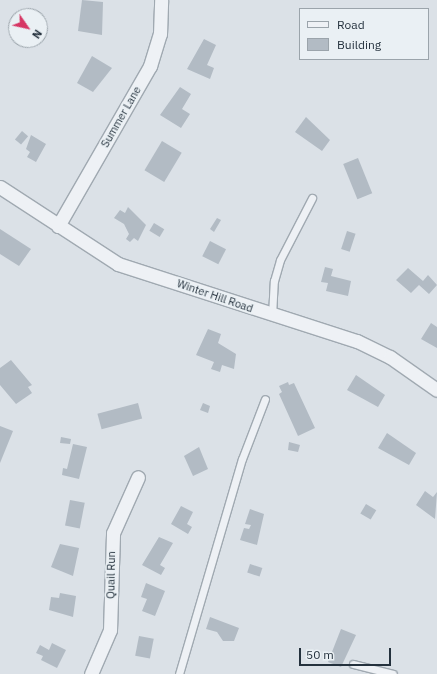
<!DOCTYPE html>
<style>
body{margin:0}
#map{position:relative;width:437px;height:674px;overflow:hidden;background:#dbe1e7;font-family:"IBM Plex Sans",sans-serif}
div>[style]{position:absolute}
.building>*{inset:0;background:#b2bbc4;transform-origin:0 0}
.roads{filter:drop-shadow(1px 0 #a0a9b1) drop-shadow(-1px 0 #a0a9b1) drop-shadow(0 1px #a0a9b1) drop-shadow(0 -1px #a0a9b1)}
.service>*{height:7px;margin:-3.5px;padding:0 3.5px;transform-origin:3.5px;border-radius:3.5px;background:#eef1f5}
.minor>*{height:13px;margin:-6.5px;padding:0 6.5px;transform-origin:6.5px;border-radius:6.5px;background:#eef1f5}
span{translate:-50% -50%;white-space:nowrap;text-align:center;line-height:1.15;-webkit-text-stroke:3.5px #eaf0f4;paint-order:stroke}
.street-label{font-size:11px;color:#24313d}
.legend{position:absolute;left:299px;top:8px;width:130px;height:52px;box-sizing:border-box;background:#eaf0f4;border:1px solid #9ba4ab;margin:0;padding:5px 7px;list-style:none;font-size:12px;color:#24313d}
.legend li{display:flex;align-items:center;gap:8px;height:20px}
.legend b{width:20px;border:1px solid #9ba4ab}
.north{position:absolute;left:8px;top:8px;width:40px;height:40px;box-sizing:border-box;background:#eaf0f4;border:1px solid #9ba4ab;border-radius:50%;rotate:124deg;font-size:11px;font-weight:700;line-height:16px;text-align:center;color:#24313d}
.north::after{content:'';display:block;margin:auto;width:14px;height:18px;background:#d63664;clip-path:polygon(50% 0,100% 100%,50% 72%,0 100%)}
.scale{position:absolute;left:299px;top:648px;width:92px;height:18px;box-sizing:border-box;border:2px solid #24313d;border-top:0;padding-left:5px;font-size:12px;line-height:14px;white-space:nowrap;color:#24313d;-webkit-text-stroke:3px #eaf0f4;paint-order:stroke}
</style>
<div id="map">
<div class="building">
<div style="clip-path:polygon(82px 0,103px 2px,102px 35px,78px 31px)"></div>
<div style="clip-path:polygon(204px 39px,216px 45px,207px 65px,214px 68px,210px 79px,187px 69px)"></div>
<div style="clip-path:polygon(92px 56px,112px 68px,93px 92px,77px 83px)"></div>
<div style="clip-path:polygon(180px 87px,191px 94px,182px 109px,190px 114px,181px 128px,160px 115px)"></div>
<div style="clip-path:polygon(306px 117px,330px 140px,322px 151px,295px 132px)"></div>
<div style="left:22px;top:131px;width:8px;height:11px;rotate:40deg"></div>
<div style="clip-path:polygon(31px 135px,46px 144px,36px 162px,27px 157px,30px 152px,26px 149px)"></div>
<div style="left:162px;top:141px;width:23px;height:34px;rotate:31deg"></div>
<div style="left:358px;top:158px;width:38px;height:16px;rotate:68deg"></div>
<div style="clip-path:polygon(128px 207px,146px 225px,138px 241px,134px 238px,130px 242px,126px 239px,129px 234px,124px 224px,114px 218px,120px 210px,125px 213px)"></div>
<div style="clip-path:polygon(217px 218px,221px 220px,214px 232px,210px 229px)"></div>
<div style="left:154px;top:223px;width:12px;height:9px;rotate:31deg"></div>
<div style="clip-path:polygon(0 229px,31px 249px,19px 266px,0 254px)"></div>
<div style="left:347px;top:231px;width:9px;height:19px;rotate:18deg"></div>
<div style="left:210px;top:241px;width:18px;height:17px;rotate:27deg"></div>
<div style="clip-path:polygon(325px 267px,333px 269px,331px 276px,351px 281px,348px 296px,326px 291px,328px 283px,321px 282px)"></div>
<div style="clip-path:polygon(408px 268px,423px 281px,428px 275px,437px 285px,429px 294px,419px 285px,411px 293px,396px 280px)"></div>
<div style="clip-path:polygon(431px 323px,437px 327px,437px 352px,437px 348px,421px 339px)"></div>
<div style="clip-path:polygon(208px 329px,221px 334px,218px 343px,236px 354px,234px 369px,222px 365px,220px 372px,211px 369px,214px 362px,196px 355px)"></div>
<div style="clip-path:polygon(11px 360px,32px 385px,28px 387px,32px 393px,16px 404px,0 385px,0 368px)"></div>
<div style="clip-path:polygon(356px 375px,385px 395px,378px 407px,347px 390px)"></div>
<div style="clip-path:polygon(288px 382px,289px 385px,294px 383px,315px 428px,298px 436px,279px 394px,282px 392px,279px 386px)"></div>
<div style="left:138px;top:403px;width:16px;height:42px;rotate:75deg"></div>
<div style="clip-path:polygon(203px 403px,210px 406px,208px 413px,200px 410px)"></div>
<div style="clip-path:polygon(0 426px,13px 431px,0 463px)"></div>
<div style="clip-path:polygon(387px 433px,416px 453px,409px 465px,378px 448px)"></div>
<div style="clip-path:polygon(61px 437px,71px 439px,70px 444px,60px 443px)"></div>
<div style="clip-path:polygon(289px 442px,300px 445px,298px 452px,288px 450px)"></div>
<div style="clip-path:polygon(73px 444px,87px 447px,79px 479px,62px 475px,63px 468px,67px 469px)"></div>
<div style="clip-path:polygon(199px 447px,208px 469px,193px 476px,184px 456px)"></div>
<div style="clip-path:polygon(425px 491px,433px 497px,437px 492px,435px 519px,416px 505px)"></div>
<div style="left:70px;top:500px;width:15px;height:26px;rotate:11deg"></div>
<div style="left:366px;top:504px;width:12px;height:11px;rotate:31deg"></div>
<div style="clip-path:polygon(181px 506px,193px 512px,187px 524px,192px 527px,188px 534px,171px 524px)"></div>
<div style="clip-path:polygon(250px 509px,264px 514px,257px 545px,240px 540px,244px 528px,249px 529px,251px 525px,245px 524px)"></div>
<div style="clip-path:polygon(159px 537px,173px 543px,160px 565px,165px 568px,161px 575px,142px 565px)"></div>
<div style="clip-path:polygon(60px 544px,79px 548px,73px 576px,51px 567px)"></div>
<div style="left:250px;top:564px;width:13px;height:9px;rotate:18deg"></div>
<div style="clip-path:polygon(146px 583px,165px 591px,155px 616px,142px 611px,147px 599px,141px 597px)"></div>
<div style="clip-path:polygon(60px 593px,76px 596px,73px 617px,49px 610px,51px 597px,59px 598px)"></div>
<div style="clip-path:polygon(210px 617px,239px 628px,234px 641px,223px 641px,217px 632px,206px 629px)"></div>
<div style="clip-path:polygon(341px 629px,356px 635px,341px 667px,328px 662px)"></div>
<div style="left:139px;top:636px;width:15px;height:20px;rotate:11deg"></div>
<div style="clip-path:polygon(52px 643px,66px 650px,57px 668px,41px 660px,43px 656px,36px 653px,40px 645px,49px 650px)"></div>
</div>
<div class="roads">
<div class="service">
<div style="left:272px;top:316px;width:35px;rotate:-87deg"></div>
<div style="left:274px;top:281px;width:22px;rotate:-74deg"></div>
<div style="left:280px;top:260px;width:70px;rotate:-62.7deg"></div>
<div style="left:353px;top:664px;width:41px;rotate:14deg"></div>
<div style="left:179px;top:674px;width:224px;rotate:-73.7deg"></div>
<div style="left:242px;top:459px;width:64px;rotate:-69deg"></div>
</div>
<div class="minor">
<div style="left:0;top:187px;width:141px;rotate:33.1deg"></div>
<div style="left:118px;top:264px;width:251px;rotate:17.9deg"></div>
<div style="left:357px;top:341px;width:37px;rotate:26deg"></div>
<div style="left:390px;top:357px;width:57px;rotate:35.1deg"></div>
<div style="left:58px;top:226px;width:185px;rotate:-60.1deg"></div>
<div style="left:150px;top:66px;width:34px;rotate:-73deg"></div>
<div style="left:160px;top:34px;width:34px;rotate:-88deg"></div>
<div style="left:91px;top:674px;width:48px;rotate:-66.6deg"></div>
<div style="left:110px;top:630px;width:97px;rotate:-88.2deg"></div>
<div style="left:113px;top:533px;width:61px;rotate:-65.9deg"></div>
</div>
</div>
<div class="street-label">
<span style="left:121px;top:117px;rotate:-60deg">Summer Lane</span>
<span style="left:215px;top:296px;rotate:19deg">Winter Hill Road</span>
<span style="left:111px;top:575px;rotate:-89deg">Quail Run</span>
</div>
<ul class="legend">
<li><b style="height:5px;background:#eef1f5"></b>Road</li>
<li><b style="height:11px;background:#b2bbc4"></b>Building</li>
</ul>
<div class="north">N</div>
<div class="scale">50 m</div>
</div>
